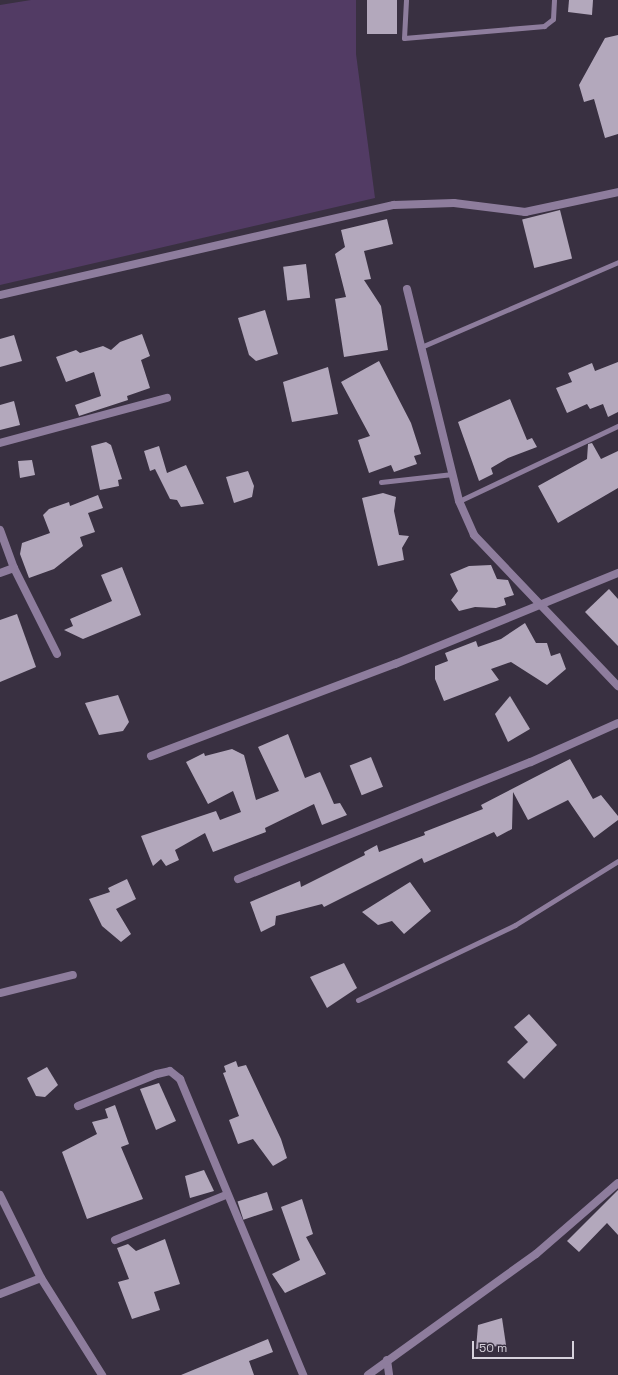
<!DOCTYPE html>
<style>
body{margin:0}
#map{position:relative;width:618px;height:1375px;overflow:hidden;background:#393041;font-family:"Space Grotesk",sans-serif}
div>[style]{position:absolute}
.green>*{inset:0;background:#523b64}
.building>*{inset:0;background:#b3a8bc;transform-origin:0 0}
.lane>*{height:5px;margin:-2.5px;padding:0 2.5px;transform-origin:2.5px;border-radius:2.5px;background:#8e7d9d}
.street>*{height:8px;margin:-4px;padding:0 4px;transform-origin:4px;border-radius:4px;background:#8e7d9d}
span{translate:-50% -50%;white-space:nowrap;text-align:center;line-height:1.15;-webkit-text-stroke:4px #393041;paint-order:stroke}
.scale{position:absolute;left:472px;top:1341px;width:102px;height:18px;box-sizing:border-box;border:2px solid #d7d2dc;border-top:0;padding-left:5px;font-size:12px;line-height:14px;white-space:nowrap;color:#d7d2dc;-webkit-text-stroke:3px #393041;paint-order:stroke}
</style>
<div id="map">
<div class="green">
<div style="clip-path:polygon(31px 0,356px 0,356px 54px,375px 198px,0 285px,0 5px)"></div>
</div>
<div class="building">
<div style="left:367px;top:0;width:30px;height:34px"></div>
<div style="clip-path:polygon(569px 0,593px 0,592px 15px,568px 12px)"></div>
<div style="clip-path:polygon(618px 35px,618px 134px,605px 138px,594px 99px,584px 102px,579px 85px,605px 38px)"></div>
<div style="left:560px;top:210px;width:50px;height:39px;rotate:76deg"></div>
<div style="clip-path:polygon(387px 219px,393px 244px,364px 251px,371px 279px,364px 280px,381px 306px,388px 350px,344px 357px,335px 299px,346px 297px,335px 254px,345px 247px,341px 230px)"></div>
<div style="left:306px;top:264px;width:34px;height:23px;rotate:83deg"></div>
<div style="clip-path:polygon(265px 310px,278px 354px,256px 361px,249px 355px,238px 318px)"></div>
<div style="clip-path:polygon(142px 334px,150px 356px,141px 360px,150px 388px,127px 396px,128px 400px,79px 416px,75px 405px,101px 396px,94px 372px,66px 382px,56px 357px,76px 350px,80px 353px,103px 346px,111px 350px,120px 342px)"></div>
<div style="clip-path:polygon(14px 335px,22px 361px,0 367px,0 339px)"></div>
<div style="clip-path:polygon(379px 361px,411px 423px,421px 454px,414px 456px,417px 464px,394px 472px,391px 465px,369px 473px,358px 440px,370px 436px,341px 382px)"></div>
<div style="clip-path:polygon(618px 362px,618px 412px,608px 417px,603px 404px,590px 409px,587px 404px,567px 413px,556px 388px,572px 382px,568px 373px,592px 363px,595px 371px)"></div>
<div style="clip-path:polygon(328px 367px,338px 414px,292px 422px,283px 382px)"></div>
<div style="clip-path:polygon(510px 399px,527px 440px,532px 438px,537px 447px,508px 458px,491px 468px,493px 474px,479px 481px,458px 422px)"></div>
<div style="clip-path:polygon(14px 401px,20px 425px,0 430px,0 405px)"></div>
<div style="clip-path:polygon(106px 442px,111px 445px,122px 479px,118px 480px,119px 486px,100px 490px,91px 446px)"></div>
<div style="clip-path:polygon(592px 443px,601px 459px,618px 451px,618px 488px,558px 523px,538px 486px,587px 459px,588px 444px)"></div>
<div style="clip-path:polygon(159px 446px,167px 473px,186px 465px,204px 504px,181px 507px,177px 500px,170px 499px,155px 469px,150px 471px,144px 451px)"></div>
<div style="clip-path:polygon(32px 460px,35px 475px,20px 478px,18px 461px)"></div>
<div style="clip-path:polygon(248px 471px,254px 486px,252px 497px,234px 503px,226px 477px)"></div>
<div style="clip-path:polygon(383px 493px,396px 497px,394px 511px,399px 535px,409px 536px,402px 548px,404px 560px,378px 566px,362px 498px)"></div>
<div style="clip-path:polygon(98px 495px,103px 508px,88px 513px,95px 532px,80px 537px,83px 546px,54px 569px,29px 578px,20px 554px,22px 543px,50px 533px,43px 515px,49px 509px,69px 502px,70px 506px)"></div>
<div style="clip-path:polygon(491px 565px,497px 579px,508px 580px,514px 595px,504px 598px,506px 605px,496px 608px,475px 607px,459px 611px,451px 600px,458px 591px,450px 574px,469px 566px)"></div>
<div style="clip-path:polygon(122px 567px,141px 615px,83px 639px,64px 630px,73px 626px,70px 619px,112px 601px,101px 575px)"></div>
<div style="clip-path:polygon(609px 589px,618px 599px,618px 646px,585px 612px)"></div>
<div style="clip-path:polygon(17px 614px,36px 667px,0 682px,0 620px)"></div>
<div style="clip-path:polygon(525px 623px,536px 643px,547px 643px,551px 656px,560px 653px,566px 669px,547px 685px,511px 662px,491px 669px,499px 680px,444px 701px,435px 679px,435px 666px,448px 661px,445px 653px,476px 641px,478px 647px,501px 639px)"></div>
<div style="clip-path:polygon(118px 695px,129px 722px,123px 731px,99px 735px,85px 703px)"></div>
<div style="clip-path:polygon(510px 696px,530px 729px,508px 742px,495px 714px)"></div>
<div style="clip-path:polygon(288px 734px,305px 778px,320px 772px,334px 804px,340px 803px,347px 815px,322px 825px,314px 804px,265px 828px,266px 832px,213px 852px,205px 833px,175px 850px,179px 860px,166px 866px,161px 859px,153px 866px,141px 836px,216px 811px,220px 820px,241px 812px,233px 791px,208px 804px,186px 762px,204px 753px,205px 756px,232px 749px,244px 755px,256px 800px,279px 791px,258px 747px)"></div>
<div style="left:371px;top:757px;width:32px;height:23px;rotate:68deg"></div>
<div style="clip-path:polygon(570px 759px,593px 799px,601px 795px,618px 816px,618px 820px,594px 838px,568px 800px,528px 820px,513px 792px,512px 829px,497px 837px,494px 832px,424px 863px,422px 858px,324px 907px,322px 904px,276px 916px,275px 925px,261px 932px,250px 902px,300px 881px,301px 887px,365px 855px,364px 852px,377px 845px,379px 852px,425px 835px,424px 832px,483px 809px,481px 805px)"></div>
<div style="clip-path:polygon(127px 879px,136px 899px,116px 909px,131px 934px,121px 942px,102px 926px,89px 899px,110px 892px,108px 888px)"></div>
<div style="clip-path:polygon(410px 882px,431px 911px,404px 934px,392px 921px,378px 925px,362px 912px)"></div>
<div style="clip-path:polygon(344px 963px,357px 988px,327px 1008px,310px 977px)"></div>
<div style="clip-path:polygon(529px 1014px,557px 1045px,524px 1079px,507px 1062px,528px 1042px,514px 1027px)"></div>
<div style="clip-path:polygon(236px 1061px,238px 1067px,246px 1065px,281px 1139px,287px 1158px,273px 1166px,253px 1139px,238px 1144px,229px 1120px,239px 1116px,223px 1073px,226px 1072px,224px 1066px)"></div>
<div style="clip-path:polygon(47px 1067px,58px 1085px,45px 1097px,36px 1096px,27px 1078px)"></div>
<div style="clip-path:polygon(159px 1083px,176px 1121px,156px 1130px,140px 1089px)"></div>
<div style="clip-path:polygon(115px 1105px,129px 1144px,121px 1147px,143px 1199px,87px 1219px,62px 1152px,97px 1134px,92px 1122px,108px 1118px,105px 1109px)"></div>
<div style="clip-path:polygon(204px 1170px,214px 1191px,190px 1198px,185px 1176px)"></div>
<div style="clip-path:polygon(618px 1190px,618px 1235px,607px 1223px,579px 1252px,567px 1241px)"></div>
<div style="left:267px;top:1192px;width:19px;height:31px;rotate:72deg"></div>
<div style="clip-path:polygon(302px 1199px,313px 1234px,306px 1237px,326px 1274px,285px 1293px,272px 1274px,300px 1260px,281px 1207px)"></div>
<div style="clip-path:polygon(165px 1239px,180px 1284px,154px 1292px,160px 1310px,132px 1319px,118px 1282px,129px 1279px,117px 1248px,128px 1244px,136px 1251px)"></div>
<div style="clip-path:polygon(502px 1318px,506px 1345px,476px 1349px,478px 1325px)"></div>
<div style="clip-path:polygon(268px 1339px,273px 1352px,249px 1361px,254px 1375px,181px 1375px)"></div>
</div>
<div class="lane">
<div style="left:406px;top:0;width:38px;rotate:93deg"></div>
<div style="left:404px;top:38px;width:141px;rotate:-4.9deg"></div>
<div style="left:544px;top:26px;width:11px;rotate:-38deg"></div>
<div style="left:553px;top:19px;width:19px;rotate:-87deg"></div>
<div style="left:421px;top:347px;width:215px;rotate:-23.3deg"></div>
<div style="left:381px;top:482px;width:72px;rotate:-6.3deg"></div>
<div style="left:459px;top:501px;width:176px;rotate:-25.3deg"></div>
<div style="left:358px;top:1000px;width:174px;rotate:-25.5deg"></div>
<div style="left:515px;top:925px;width:121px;rotate:-31.9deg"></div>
</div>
<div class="street">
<div style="left:407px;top:289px;width:218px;rotate:76.2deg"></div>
<div style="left:459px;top:501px;width:37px;rotate:66deg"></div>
<div style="left:474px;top:535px;width:209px;rotate:46.4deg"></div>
<div style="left:0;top:295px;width:404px;rotate:-12.9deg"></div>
<div style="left:394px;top:205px;width:60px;rotate:-1.9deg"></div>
<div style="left:454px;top:203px;width:72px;rotate:7.2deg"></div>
<div style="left:525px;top:212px;width:95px;rotate:-12.1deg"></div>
<div style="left:0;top:443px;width:173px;rotate:-15.1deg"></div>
<div style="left:0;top:530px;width:40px;rotate:69.8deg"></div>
<div style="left:14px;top:568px;width:96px;rotate:63.4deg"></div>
<div style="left:0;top:573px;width:15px;rotate:-20deg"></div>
<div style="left:151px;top:756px;width:261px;rotate:-20.7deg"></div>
<div style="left:395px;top:664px;width:241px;rotate:-22.2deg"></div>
<div style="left:238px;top:879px;width:315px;rotate:-21.8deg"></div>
<div style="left:531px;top:762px;width:95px;rotate:-24.1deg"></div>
<div style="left:0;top:993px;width:75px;rotate:-13.9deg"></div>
<div style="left:78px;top:1106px;width:85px;rotate:-22.1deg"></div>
<div style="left:157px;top:1074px;width:13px;rotate:-13deg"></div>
<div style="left:170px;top:1071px;width:13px;rotate:39deg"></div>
<div style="left:180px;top:1079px;width:321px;rotate:67.4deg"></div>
<div style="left:0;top:1195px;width:93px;rotate:63.7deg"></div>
<div style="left:41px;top:1278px;width:115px;rotate:57.8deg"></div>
<div style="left:115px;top:1240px;width:120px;rotate:-22.1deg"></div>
<div style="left:0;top:1294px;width:44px;rotate:-21.3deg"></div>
<div style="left:387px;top:1360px;width:15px;rotate:82deg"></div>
<div style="left:368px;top:1375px;width:207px;rotate:-35.8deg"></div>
<div style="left:536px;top:1254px;width:108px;rotate:-40.9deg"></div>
</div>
<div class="scale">50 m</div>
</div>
